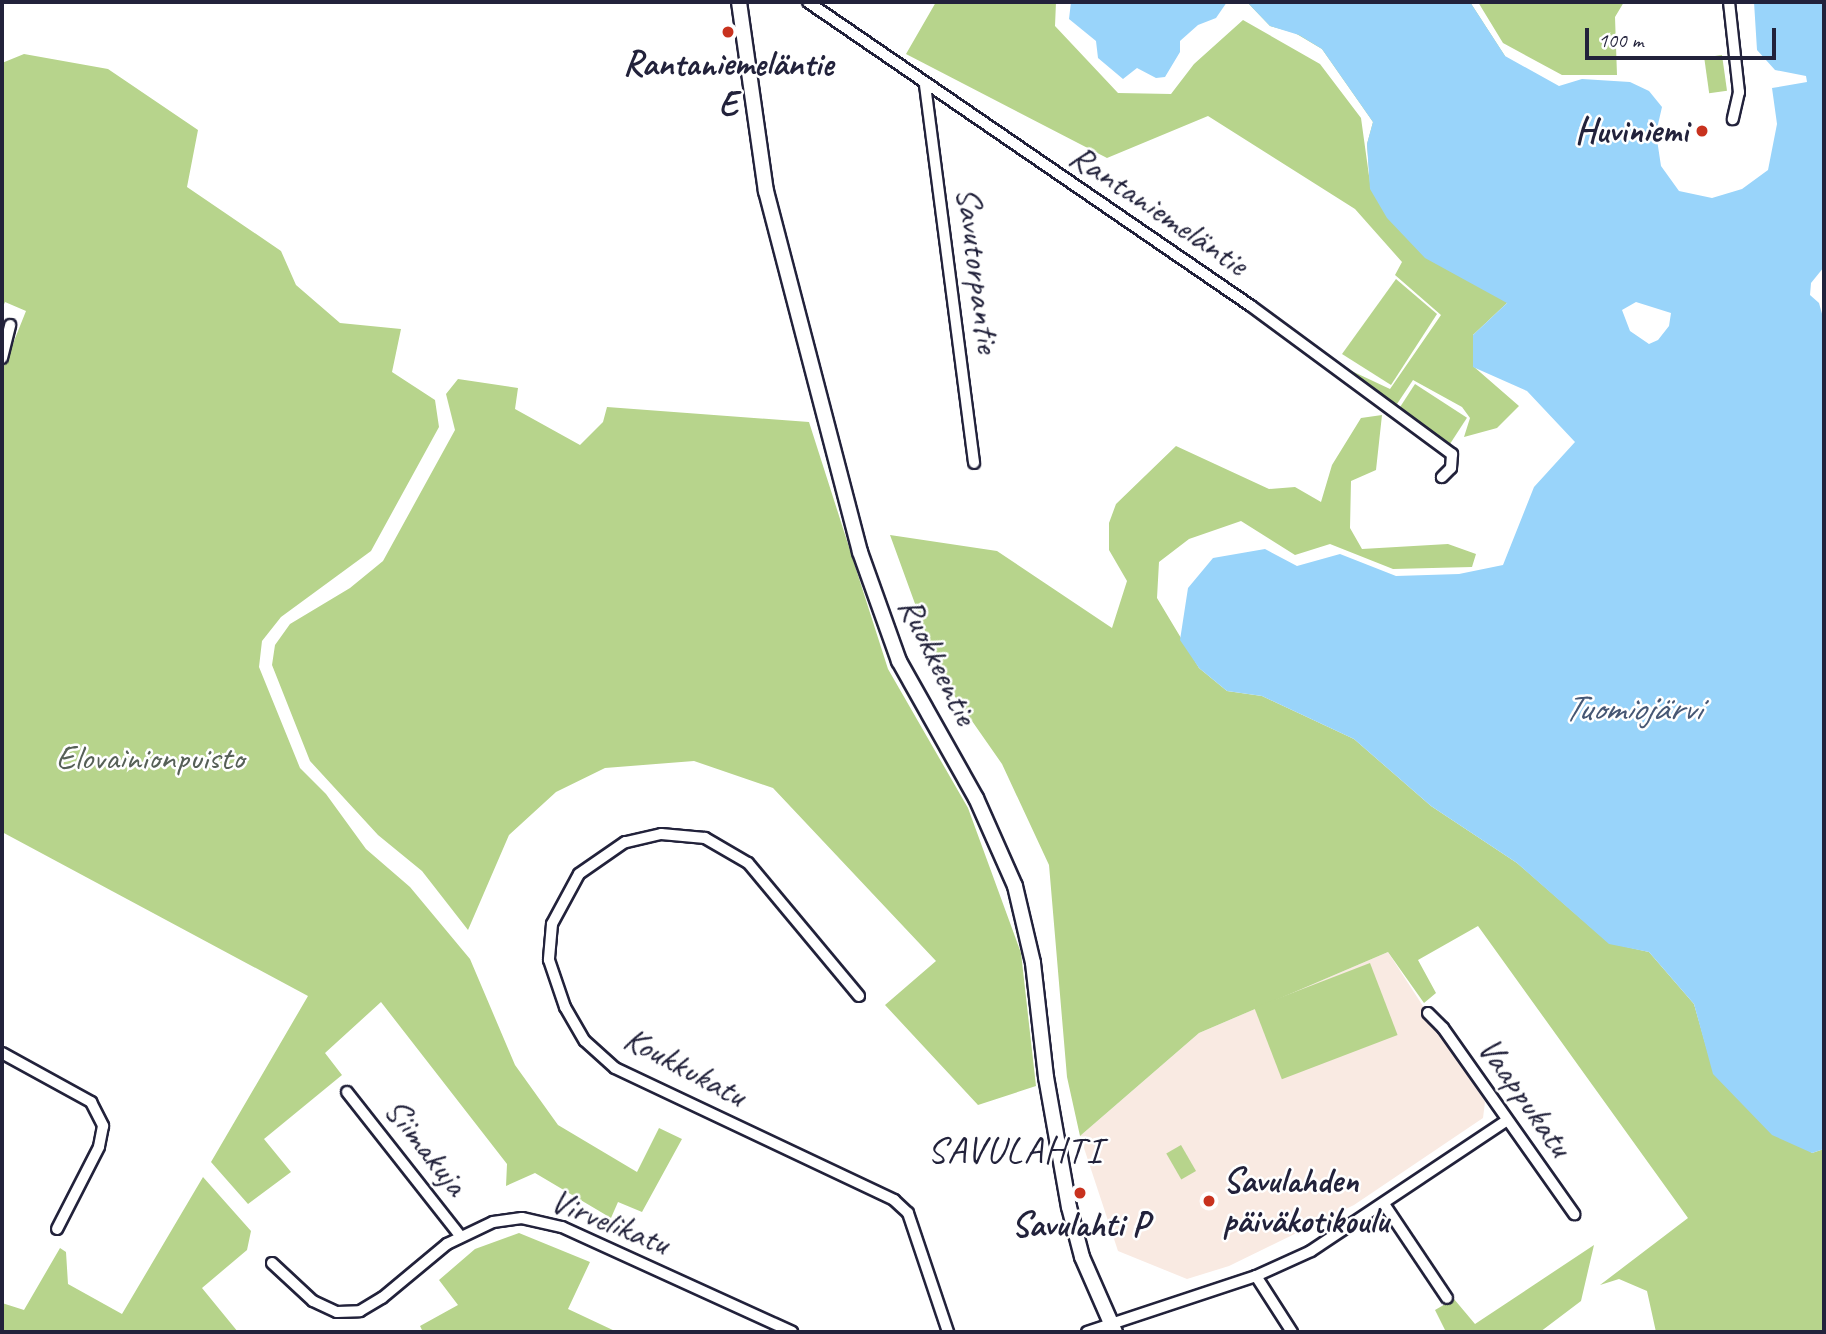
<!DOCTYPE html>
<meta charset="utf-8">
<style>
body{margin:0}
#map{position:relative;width:1826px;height:1334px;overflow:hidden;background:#fff;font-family:Caveat,sans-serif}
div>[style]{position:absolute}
.built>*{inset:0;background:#f9eae2}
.green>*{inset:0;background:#b7d48c;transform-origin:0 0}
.water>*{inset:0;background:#99d4fa}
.roads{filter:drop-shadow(2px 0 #22223b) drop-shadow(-2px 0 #22223b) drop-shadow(0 2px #22223b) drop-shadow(0 -2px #22223b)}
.street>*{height:10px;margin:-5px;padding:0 5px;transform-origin:5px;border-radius:5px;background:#fff}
.secondary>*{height:14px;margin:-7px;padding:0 7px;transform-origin:7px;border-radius:7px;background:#fff}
.dots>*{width:19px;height:19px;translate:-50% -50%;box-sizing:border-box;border:4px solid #fff;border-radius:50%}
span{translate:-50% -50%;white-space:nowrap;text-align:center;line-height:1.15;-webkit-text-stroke:5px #fff;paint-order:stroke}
.poi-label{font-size:35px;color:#22223b;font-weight:700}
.right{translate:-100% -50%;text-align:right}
.left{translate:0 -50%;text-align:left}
.street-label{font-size:35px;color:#22223b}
.park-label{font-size:35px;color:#566057}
.water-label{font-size:37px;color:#465774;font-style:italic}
.neighbourhood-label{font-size:37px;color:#22223b;letter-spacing:2px}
.frame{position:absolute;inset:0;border:4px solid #22223b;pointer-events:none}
.scale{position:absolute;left:1585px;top:28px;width:191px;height:32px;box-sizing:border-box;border:4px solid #22223b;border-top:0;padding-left:9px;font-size:21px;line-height:24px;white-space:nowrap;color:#22223b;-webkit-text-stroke:5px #fff;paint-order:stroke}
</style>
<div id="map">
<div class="built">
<div style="clip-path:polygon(1388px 952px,1485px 1102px,1483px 1118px,1354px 1205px,1229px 1266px,1187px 1279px,1118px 1251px,1080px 1136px,1199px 1033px)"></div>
</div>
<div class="green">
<div style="clip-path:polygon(936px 2px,1056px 2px,1055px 26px,1118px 93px,1171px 94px,1194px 64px,1243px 20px,1320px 64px,1361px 118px,1370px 183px,1367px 144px,1373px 122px,1322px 49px,1295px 33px,1270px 26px,1247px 2px,1470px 2px,1505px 56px,1507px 303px,1473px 335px,1473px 366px,1519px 406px,1497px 428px,1464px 437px,1470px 418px,1462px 407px,1413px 380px,1397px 404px,1386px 401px,1341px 366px,1390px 389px,1441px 315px,1395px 275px,1402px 262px,1355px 209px,1208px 116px,1107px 158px,906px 54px)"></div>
<div style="clip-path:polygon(1478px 2px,1624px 2px,1615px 17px,1617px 75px,1562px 75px,1503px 43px)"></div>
<div style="clip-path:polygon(24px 54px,108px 69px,198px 130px,187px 187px,281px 251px,296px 285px,340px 323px,401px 329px,392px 372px,435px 400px,439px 427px,371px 551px,281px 617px,262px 641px,259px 667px,300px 768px,326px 794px,366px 849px,410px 887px,470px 959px,515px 1065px,558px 1125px,637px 1172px,659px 1128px,682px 1139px,642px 1212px,618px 1202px,611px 1218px,535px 1173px,506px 1186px,507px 1164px,381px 1002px,325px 1053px,342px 1075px,264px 1139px,291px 1172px,248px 1204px,211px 1162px,308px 996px,2px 832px,2px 371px,26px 311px,5px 302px,2px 309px,2px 63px)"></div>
<div style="left:1722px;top:55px;width:36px;height:18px;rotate:82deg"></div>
<div style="clip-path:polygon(1396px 279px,1437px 314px,1391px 385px,1342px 354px)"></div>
<div style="clip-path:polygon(458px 379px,518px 388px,515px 409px,580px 445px,603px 422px,607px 407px,809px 422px,888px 669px,968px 808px,1021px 953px,1036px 1086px,978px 1105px,885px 1005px,936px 961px,773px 788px,694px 761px,605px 768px,556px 792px,509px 835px,468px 930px,422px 871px,378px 835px,310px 761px,272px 665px,275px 645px,290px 624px,350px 588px,383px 561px,455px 430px,446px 394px)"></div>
<div style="left:1415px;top:384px;width:62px;height:31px;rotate:33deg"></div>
<div style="clip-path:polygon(1382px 415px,1376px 470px,1351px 481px,1350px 528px,1362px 549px,1448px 544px,1476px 554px,1472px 567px,1393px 569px,1330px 544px,1295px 555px,1241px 521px,1189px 539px,1159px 562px,1157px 598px,1199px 668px,1227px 691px,1262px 696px,1354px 739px,1431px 806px,1517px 863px,1609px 943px,1649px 952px,1694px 1004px,1714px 1074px,1812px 1153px,1824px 1149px,1824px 1332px,1656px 1332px,1647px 1291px,1619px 1279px,1600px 1285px,1688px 1218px,1478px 926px,1418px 960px,1436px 993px,1424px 1003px,1388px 952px,1199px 1033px,1080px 1136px,1067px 1077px,1049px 865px,1002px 764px,942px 678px,890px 535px,997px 551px,1112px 628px,1127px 581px,1109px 550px,1109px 523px,1116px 504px,1176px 446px,1269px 489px,1295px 487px,1321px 502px,1332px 465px,1361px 418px)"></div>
<div style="left:1370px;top:963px;width:77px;height:124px;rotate:69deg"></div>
<div style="left:1181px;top:1145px;width:30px;height:17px;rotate:60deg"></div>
<div style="clip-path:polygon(203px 1177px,251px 1231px,247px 1250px,202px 1288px,238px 1332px,2px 1332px,2px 1303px,24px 1310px,60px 1248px,66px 1252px,68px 1284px,122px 1314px)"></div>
<div style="clip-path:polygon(519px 1233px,590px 1262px,568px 1309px,617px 1332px,423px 1332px,420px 1326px,458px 1305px,439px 1280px,475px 1249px)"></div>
<div style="clip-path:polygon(1594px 1245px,1581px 1301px,1540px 1332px,1446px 1332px,1435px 1310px,1454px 1299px,1475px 1324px)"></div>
</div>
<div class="water">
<div style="clip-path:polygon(1071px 2px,1227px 2px,1216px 18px,1198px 25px,1180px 41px,1180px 52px,1165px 77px,1156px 78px,1137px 68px,1123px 79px,1098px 58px,1096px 41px,1069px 19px)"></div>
<div style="clip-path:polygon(evenodd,1247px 2px,1470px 2px,1505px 56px,1559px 86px,1582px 79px,1630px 82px,1649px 91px,1662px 107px,1656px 133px,1661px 166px,1679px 191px,1712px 198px,1742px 189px,1768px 170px,1777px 124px,1772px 88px,1807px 82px,1806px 76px,1775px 70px,1757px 50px,1754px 2px,1824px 2px,1824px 267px,1811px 283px,1810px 295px,1819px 303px,1824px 321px,1824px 1149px,1812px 1153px,1772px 1135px,1713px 1074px,1694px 1004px,1649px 952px,1609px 944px,1517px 863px,1431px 806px,1354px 739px,1262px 696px,1227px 691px,1199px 668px,1180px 640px,1188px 588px,1213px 558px,1265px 549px,1297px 566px,1340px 554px,1396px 576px,1459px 574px,1503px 565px,1534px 487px,1575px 442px,1527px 391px,1473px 367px,1473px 335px,1507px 303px,1425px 258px,1387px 218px,1370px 189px,1367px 144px,1373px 122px,1322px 49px,1299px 35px,1270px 26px,1247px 2px,1636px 302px,1671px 313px,1669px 326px,1658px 340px,1649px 344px,1630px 331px,1622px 310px,1636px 302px)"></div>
</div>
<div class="roads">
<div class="street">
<div style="left:808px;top:2px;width:537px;rotate:34.46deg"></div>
<div style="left:1251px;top:306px;width:250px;rotate:36.4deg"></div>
<div style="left:1452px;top:454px;width:14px;rotate:94deg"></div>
<div style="left:1451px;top:468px;width:13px;rotate:135deg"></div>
<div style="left:1729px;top:2px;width:91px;rotate:83.7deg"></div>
<div style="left:1739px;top:92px;width:28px;rotate:103deg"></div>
<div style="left:925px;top:85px;width:381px;rotate:82.6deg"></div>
<div style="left:2px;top:358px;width:34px;rotate:-76deg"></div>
<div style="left:859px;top:996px;width:173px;rotate:-129.8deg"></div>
<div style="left:748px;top:863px;width:50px;rotate:-149.8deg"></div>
<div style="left:705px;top:838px;width:44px;rotate:-174.8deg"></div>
<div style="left:661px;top:834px;width:37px;rotate:167deg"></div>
<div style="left:625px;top:842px;width:56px;rotate:145.2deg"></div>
<div style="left:579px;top:874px;width:57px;rotate:118.4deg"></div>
<div style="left:552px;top:924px;width:36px;rotate:95deg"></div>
<div style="left:549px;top:960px;width:50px;rotate:71.2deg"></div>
<div style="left:565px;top:1007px;width:39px;rotate:60deg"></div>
<div style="left:585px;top:1041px;width:40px;rotate:42deg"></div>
<div style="left:615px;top:1068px;width:309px;rotate:25.3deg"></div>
<div style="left:894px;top:1200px;width:19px;rotate:43deg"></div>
<div style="left:908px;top:1213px;width:126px;rotate:71.4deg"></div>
<div style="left:1428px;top:1013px;width:21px;rotate:45deg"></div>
<div style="left:1443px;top:1028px;width:228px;rotate:54.8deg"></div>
<div style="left:2px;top:1053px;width:102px;rotate:28.8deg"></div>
<div style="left:91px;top:1102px;width:27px;rotate:63deg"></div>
<div style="left:103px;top:1126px;width:21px;rotate:101deg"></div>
<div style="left:99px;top:1147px;width:92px;rotate:117.1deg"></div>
<div style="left:347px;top:1092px;width:184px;rotate:51.8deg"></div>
<div style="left:1384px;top:1204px;width:113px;rotate:56.2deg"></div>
<div style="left:272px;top:1263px;width:56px;rotate:42.8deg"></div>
<div style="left:313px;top:1301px;width:26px;rotate:25deg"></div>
<div style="left:337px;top:1312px;width:23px;rotate:-2deg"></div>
<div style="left:360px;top:1311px;width:26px;rotate:-31deg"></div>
<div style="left:382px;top:1298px;width:85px;rotate:-39.7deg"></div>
<div style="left:447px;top:1244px;width:51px;rotate:-25.6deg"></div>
<div style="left:493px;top:1222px;width:29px;rotate:-8deg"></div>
<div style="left:522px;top:1218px;width:41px;rotate:12.7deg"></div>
<div style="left:562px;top:1227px;width:253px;rotate:24.5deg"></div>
<div style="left:1256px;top:1276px;width:67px;rotate:57.3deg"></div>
<div style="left:1087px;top:1332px;width:178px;rotate:-18.3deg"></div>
<div style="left:1256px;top:1276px;width:60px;rotate:-24.4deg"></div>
<div style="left:1311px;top:1251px;width:234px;rotate:-33.7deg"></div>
</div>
<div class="secondary">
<div style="left:739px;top:2px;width:191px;rotate:81.9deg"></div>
<div style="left:766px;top:191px;width:373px;rotate:75.4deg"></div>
<div style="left:860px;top:552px;width:116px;rotate:70.3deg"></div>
<div style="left:899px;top:661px;width:157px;rotate:60.7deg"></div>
<div style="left:976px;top:798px;width:96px;rotate:66.1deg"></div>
<div style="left:1015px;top:886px;width:79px;rotate:76.8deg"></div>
<div style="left:1033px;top:963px;width:115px;rotate:83.5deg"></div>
<div style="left:1046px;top:1077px;width:132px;rotate:80deg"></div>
<div style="left:1069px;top:1207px;width:52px;rotate:75.4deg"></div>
<div style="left:1082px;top:1257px;width:82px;rotate:66.3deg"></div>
</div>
</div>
<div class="dots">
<div style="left:728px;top:32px;background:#c8321e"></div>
<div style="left:1702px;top:131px;background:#c8321e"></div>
<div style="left:1080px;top:1193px;background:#c8321e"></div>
<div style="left:1209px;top:1201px;background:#c8321e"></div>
</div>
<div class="poi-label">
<span style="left:728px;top:84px">Rantaniemeläntie<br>E</span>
<span class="right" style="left:1688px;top:131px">Huviniemi</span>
<span class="left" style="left:1223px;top:1201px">Savulahden<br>päiväkotikoulu</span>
<span style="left:1080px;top:1225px">Savulahti P</span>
</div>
<div class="street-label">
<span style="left:1159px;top:210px;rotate:34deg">Rantaniemeläntie</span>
<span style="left:978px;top:270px;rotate:83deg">Savutorpantie</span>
<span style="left:938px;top:661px;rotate:64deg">Ruokkeentie</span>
<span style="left:685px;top:1067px;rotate:28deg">Koukkukatu</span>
<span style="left:1525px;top:1097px;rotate:55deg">Vaappukatu</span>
<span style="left:426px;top:1147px;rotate:52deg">Siimakuja</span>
<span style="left:610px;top:1222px;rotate:22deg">Virvelikatu</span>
</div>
<div class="park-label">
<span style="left:150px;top:758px">Elovainionpuisto</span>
</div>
<div class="water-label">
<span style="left:1632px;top:708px">Tuomiojärvi</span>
</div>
<div class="neighbourhood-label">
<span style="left:1015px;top:1150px">SAVULAHTI</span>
</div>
<div class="frame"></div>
<div class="scale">100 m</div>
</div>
